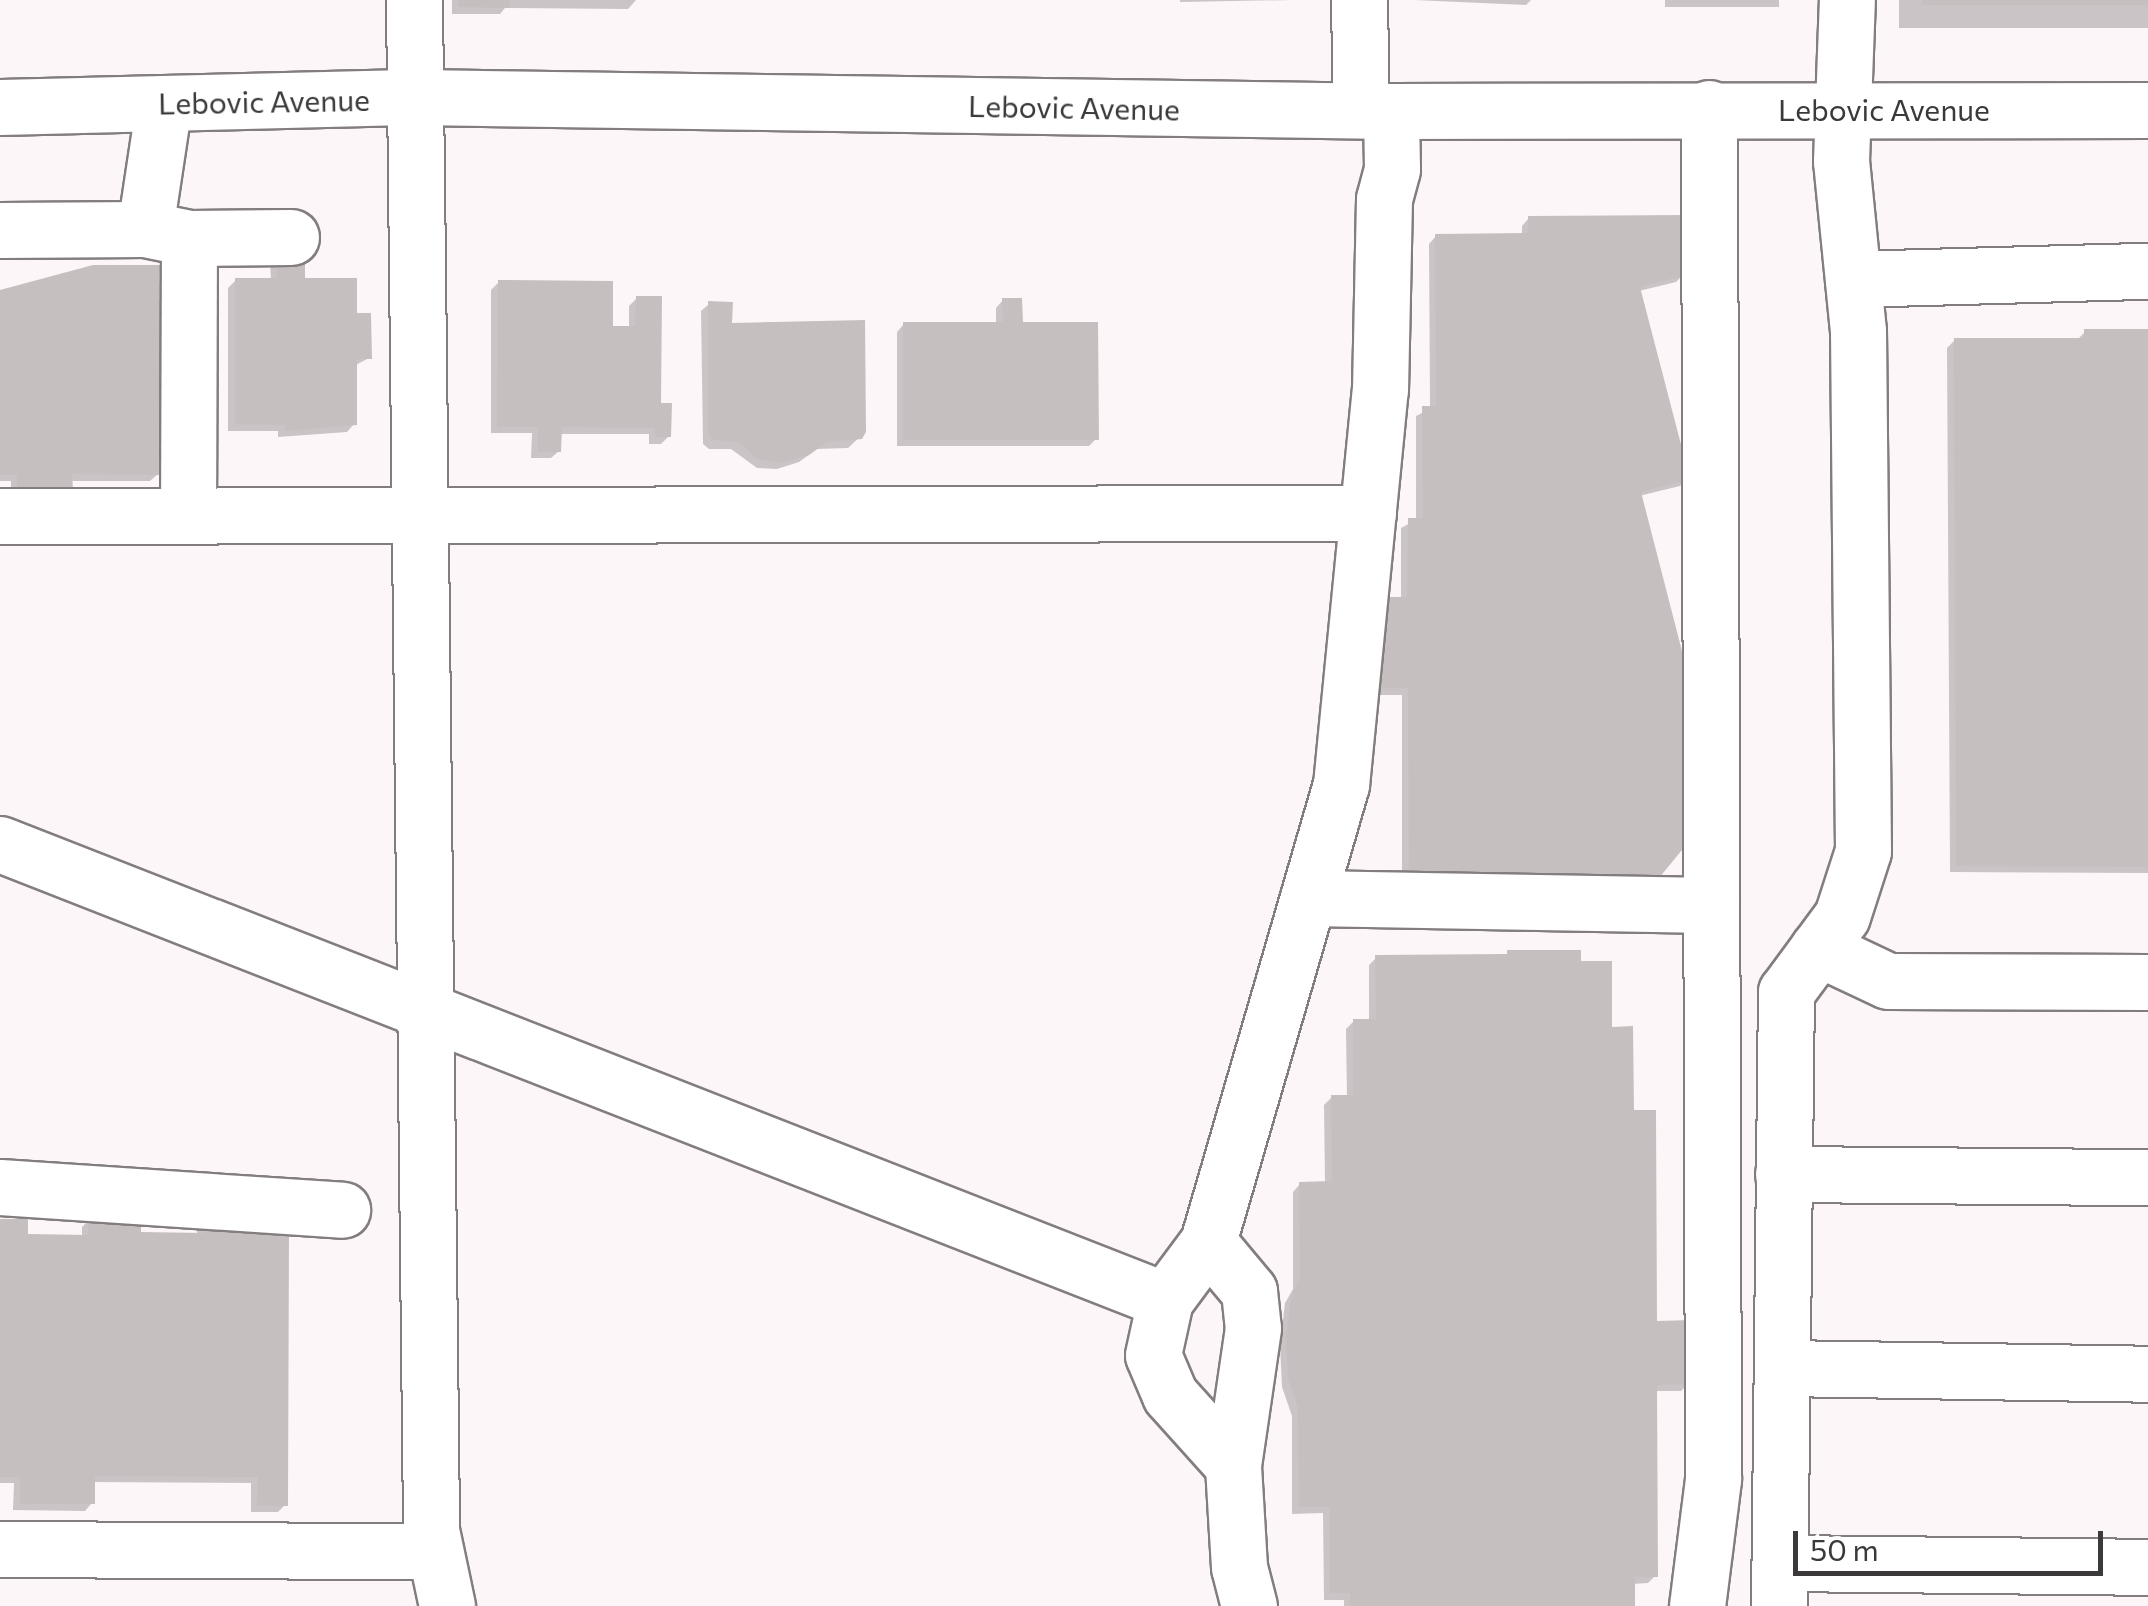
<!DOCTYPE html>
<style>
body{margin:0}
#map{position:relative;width:2148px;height:1606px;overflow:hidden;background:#fdf6f8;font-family:Commissioner,sans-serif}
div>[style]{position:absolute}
.shadow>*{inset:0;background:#0003;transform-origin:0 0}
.building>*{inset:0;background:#c6bfbf;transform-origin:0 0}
.roads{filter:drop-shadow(2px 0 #837d7f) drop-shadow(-2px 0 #837d7f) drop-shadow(0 2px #837d7f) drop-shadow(0 -2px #837d7f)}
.minor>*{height:55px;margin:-27.5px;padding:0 27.5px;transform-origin:27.5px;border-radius:27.5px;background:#fff}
span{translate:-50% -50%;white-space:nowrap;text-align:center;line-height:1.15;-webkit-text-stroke:10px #fff;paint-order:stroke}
.street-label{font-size:30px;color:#3b393a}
.scale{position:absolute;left:1793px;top:1531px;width:310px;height:45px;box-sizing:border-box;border:5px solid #3b393a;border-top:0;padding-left:12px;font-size:30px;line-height:35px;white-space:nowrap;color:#3b393a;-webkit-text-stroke:8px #fff;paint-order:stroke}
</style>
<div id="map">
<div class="shadow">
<div style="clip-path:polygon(452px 0,636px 0,628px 9px,505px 8px,500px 14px,452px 14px)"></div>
<div style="clip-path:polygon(1180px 0,1292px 0,1180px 2px)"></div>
<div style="clip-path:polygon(1414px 0,1531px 0,1526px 5px)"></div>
<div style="left:1665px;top:0;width:114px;height:7px"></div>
<div style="left:1899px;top:0;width:249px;height:28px"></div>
<div style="clip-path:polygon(1529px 218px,1684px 274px,1676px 282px,1639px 291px,1687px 479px,1680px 486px,1639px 496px,1402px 885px,1402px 695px,1374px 695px,1374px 607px,1401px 599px,1401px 528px,1416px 520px,1416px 416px,1430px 409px,1429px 244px,1436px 236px,1522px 236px,1522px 226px)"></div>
<div style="clip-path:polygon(278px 254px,302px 280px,354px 316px,369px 358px,354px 366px,354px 424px,347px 432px,278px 437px,278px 431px,228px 431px,228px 288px,236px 280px,271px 281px,270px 261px)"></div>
<div style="clip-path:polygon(499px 282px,610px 328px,629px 328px,629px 306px,637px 298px,669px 436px,661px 444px,649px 444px,649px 434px,559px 434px,559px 451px,551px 458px,531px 458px,532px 433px,491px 433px,491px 290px)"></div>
<div style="clip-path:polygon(0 293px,158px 474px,150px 481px,70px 481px,11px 496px,11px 481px,0 481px)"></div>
<div style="clip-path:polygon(1003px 300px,1096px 439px,1089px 446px,897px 446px,897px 332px,904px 324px,996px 324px,996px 308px)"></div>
<div style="clip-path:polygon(709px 304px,730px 325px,862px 435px,848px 448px,817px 449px,799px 462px,777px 469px,757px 468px,731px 449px,709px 449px,703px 444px,701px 311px)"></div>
<div style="clip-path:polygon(2148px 331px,2148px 873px,1950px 872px,1947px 348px,1955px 340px,2077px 340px,2085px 332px)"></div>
<div style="clip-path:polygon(1376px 958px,1578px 963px,1609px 1029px,1631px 1112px,1654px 1323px,1689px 1383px,1681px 1391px,1654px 1391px,1655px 1576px,1648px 1583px,1632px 1584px,1632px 1606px,1344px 1606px,1344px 1600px,1324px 1600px,1323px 1513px,1292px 1514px,1292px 1416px,1282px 1387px,1280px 1345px,1285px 1303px,1293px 1289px,1293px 1192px,1300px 1184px,1325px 1184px,1324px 1105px,1332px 1097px,1347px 1097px,1346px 1029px,1354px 1021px,1369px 1021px,1369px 965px)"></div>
<div style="clip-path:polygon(90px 1219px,138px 1235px,197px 1235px,197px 1226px,205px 1219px,285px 1505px,278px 1512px,251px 1512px,251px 1483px,92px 1482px,92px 1503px,85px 1511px,13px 1510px,14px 1483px,0 1483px,0 1221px,25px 1237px,82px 1237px,82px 1227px)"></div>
</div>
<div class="building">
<div style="clip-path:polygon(458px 0,509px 0,510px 8px,458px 7px)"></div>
<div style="left:1922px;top:0;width:226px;height:5px"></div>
<div style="clip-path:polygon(1686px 215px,1686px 275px,1640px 287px,1690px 479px,1641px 492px,1691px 686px,1691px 839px,1659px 878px,1409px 879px,1408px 688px,1381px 688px,1381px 597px,1407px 597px,1408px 518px,1423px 518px,1422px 406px,1436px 406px,1435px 234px,1528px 233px,1528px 216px)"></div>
<div style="clip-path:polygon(277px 251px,305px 252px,305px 278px,357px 278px,357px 313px,371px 313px,372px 359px,357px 359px,357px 425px,285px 431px,285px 425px,235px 424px,235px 278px,277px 278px)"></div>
<div style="clip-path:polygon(93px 265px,161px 265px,160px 475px,72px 474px,73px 490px,17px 490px,17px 475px,0 475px,0 290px)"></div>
<div style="clip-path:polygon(498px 280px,613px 281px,613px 326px,635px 326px,636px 296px,662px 296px,661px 403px,672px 403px,671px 437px,655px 437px,655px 428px,562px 427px,561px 452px,538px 452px,538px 427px,497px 427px)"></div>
<div style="clip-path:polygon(1002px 298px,1022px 298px,1023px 322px,1098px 322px,1099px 440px,903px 440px,903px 322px,1003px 322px)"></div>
<div style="clip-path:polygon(708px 301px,733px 302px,732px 323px,865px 320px,866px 432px,862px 439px,827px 442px,809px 455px,780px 463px,757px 459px,739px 442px,712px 440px,708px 430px)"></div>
<div style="clip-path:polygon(2084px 329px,2148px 329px,2148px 867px,1956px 866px,1954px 338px,2084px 338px)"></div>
<div style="clip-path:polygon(1507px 950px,1581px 950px,1581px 961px,1612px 961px,1612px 1027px,1633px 1026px,1634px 1110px,1656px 1110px,1657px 1321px,1691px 1320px,1691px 1384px,1657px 1385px,1658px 1577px,1635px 1577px,1635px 1606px,1350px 1606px,1350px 1593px,1330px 1593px,1330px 1507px,1299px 1507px,1298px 1408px,1288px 1379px,1286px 1335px,1292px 1294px,1300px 1279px,1299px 1182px,1332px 1181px,1331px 1095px,1353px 1095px,1353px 1019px,1376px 1019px,1375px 955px,1507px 954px)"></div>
<div style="clip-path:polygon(204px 1216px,254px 1216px,255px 1234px,289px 1234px,288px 1506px,257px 1506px,258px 1477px,95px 1476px,95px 1504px,20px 1504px,20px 1477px,0 1477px,0 1219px,28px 1219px,28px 1234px,88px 1235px,89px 1217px,141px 1217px,141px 1232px,204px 1233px)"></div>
</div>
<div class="roads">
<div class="minor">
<div style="left:414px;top:0;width:1530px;rotate:89.36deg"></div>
<div style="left:431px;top:1530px;width:78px;rotate:78.1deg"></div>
<div style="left:1359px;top:0;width:110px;rotate:89deg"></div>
<div style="left:164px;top:103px;width:127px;rotate:98.6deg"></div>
<div style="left:145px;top:229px;width:45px;rotate:11.6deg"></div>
<div style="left:189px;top:238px;width:278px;rotate:90.2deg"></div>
<div style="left:0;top:107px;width:417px;rotate:-1.4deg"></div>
<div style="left:417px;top:97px;width:974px;rotate:0.82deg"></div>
<div style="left:1391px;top:111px;width:757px;rotate:-0.08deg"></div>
<div style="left:0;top:230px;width:145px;rotate:-0.4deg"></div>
<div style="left:189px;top:238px;width:102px;rotate:-0.6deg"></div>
<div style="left:1853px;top:279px;width:295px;rotate:-1.6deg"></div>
<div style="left:0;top:516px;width:1368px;rotate:-0.13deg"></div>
<div style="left:0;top:844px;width:1251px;rotate:21.38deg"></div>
<div style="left:1308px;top:898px;width:403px;rotate:1deg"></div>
<div style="left:1818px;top:948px;width:77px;rotate:25.2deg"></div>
<div style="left:1888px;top:981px;width:260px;rotate:0.2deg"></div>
<div style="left:1783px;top:1174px;width:365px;rotate:0.5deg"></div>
<div style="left:0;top:1187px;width:343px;rotate:3.8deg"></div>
<div style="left:1208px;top:1242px;width:64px;rotate:50.1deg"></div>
<div style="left:1249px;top:1291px;width:37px;rotate:84deg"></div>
<div style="left:1253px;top:1328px;width:138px;rotate:98.3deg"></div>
<div style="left:1782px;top:1368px;width:366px;rotate:0.9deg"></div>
<div style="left:0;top:1549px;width:435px;rotate:0.3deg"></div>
<div style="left:1780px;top:1563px;width:368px;rotate:0.6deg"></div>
<div style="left:1249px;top:1606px;width:40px;rotate:-104.4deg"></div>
<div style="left:1239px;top:1567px;width:102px;rotate:-93.4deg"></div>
<div style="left:1233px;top:1465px;width:94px;rotate:-132deg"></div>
<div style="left:1170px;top:1395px;width:43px;rotate:-113deg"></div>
<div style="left:1153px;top:1355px;width:56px;rotate:-77.7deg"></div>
<div style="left:1165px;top:1300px;width:72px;rotate:-53.4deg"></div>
<div style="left:1208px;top:1242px;width:476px;rotate:-73.8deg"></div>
<div style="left:1341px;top:785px;width:397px;rotate:-84.4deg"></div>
<div style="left:1380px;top:390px;width:191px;rotate:-88.8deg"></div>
<div style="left:1384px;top:199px;width:31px;rotate:-75deg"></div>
<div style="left:1392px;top:169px;width:58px;rotate:-91deg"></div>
<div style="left:1697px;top:1606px;width:128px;rotate:-82.8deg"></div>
<div style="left:1713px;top:1479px;width:1371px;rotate:-90.17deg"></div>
<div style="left:1779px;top:1606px;width:614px;rotate:-89.35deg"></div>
<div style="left:1786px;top:992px;width:94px;rotate:-53.6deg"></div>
<div style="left:1842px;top:916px;width:68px;rotate:-72.1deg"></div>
<div style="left:1863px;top:851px;width:520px;rotate:-90.55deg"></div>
<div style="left:1858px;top:331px;width:171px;rotate:-95.7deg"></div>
<div style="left:1841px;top:161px;width:161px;rotate:-87.9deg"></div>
</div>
</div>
<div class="street-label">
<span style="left:264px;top:101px;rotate:-1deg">Lebovic Avenue</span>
<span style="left:1074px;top:107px;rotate:1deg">Lebovic Avenue</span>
<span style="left:1884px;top:109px">Lebovic Avenue</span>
</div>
<div class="scale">50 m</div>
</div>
